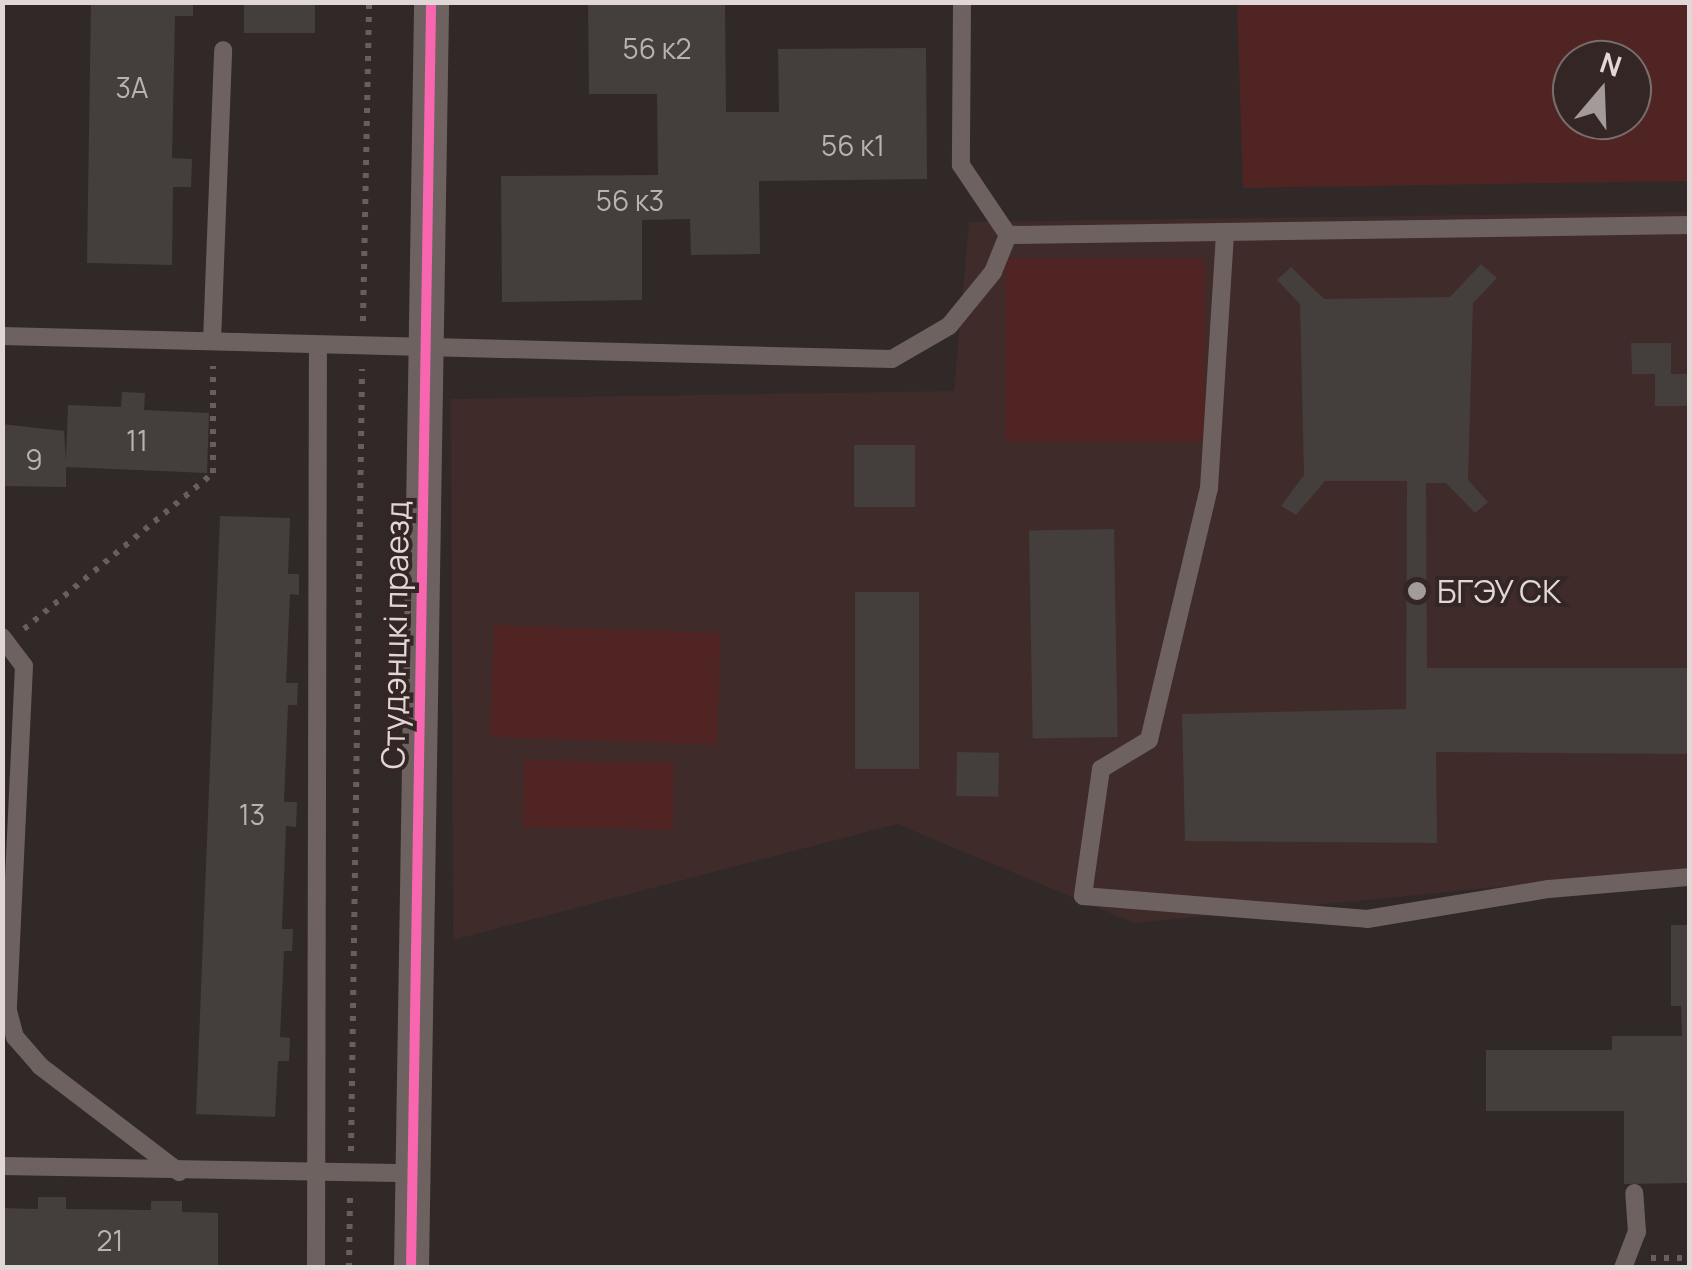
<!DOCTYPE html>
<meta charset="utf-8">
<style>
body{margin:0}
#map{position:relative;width:1692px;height:1270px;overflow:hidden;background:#302928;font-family:Manrope,sans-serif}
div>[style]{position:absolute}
.built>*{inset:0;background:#3f2b2a}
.green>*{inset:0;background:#502423;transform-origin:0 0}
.building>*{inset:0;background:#443e3d;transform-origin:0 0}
.path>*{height:6px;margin-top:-3px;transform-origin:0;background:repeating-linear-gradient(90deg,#675e5d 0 5px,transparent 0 13px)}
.service>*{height:18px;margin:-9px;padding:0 9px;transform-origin:9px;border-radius:9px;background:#6e6261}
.minor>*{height:35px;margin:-17.5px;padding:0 17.5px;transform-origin:17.5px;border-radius:17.5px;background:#6e6261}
.cycleway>*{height:10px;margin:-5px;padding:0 5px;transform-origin:5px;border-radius:5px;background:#f766af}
.dots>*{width:28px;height:28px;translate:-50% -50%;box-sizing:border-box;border:5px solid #342625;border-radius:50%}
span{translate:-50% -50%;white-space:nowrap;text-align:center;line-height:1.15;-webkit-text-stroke:8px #342625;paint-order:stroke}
.number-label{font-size:28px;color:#bab1b0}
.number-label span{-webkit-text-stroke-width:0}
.poi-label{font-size:32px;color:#e1d7d7}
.left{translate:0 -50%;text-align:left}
.street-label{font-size:32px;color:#e1d7d7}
.frame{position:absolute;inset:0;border:5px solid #e1d7d7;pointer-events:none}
.north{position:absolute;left:1552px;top:40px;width:100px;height:100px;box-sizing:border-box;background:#342625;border:2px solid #796d6c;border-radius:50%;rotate:19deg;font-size:28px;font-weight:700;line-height:40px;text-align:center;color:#e1d7d7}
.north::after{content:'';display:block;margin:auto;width:35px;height:45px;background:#a39a9a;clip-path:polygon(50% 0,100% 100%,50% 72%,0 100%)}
</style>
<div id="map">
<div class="built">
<div style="clip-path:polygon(1689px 212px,1689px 868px,1134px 923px,897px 824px,453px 940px,451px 399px,954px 391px,969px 222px)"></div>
</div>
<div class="green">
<div style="clip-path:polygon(evenodd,1237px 3px,1689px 3px,1689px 181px,1243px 188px,1237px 3px,1572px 60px,1632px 60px,1632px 120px,1572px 120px,1572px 60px)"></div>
<div style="left:1205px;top:259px;width:182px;height:200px;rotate:90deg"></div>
<div style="left:494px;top:625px;width:227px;height:112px;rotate:2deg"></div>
<div style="left:524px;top:760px;width:150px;height:67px;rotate:1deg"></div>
</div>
<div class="building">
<div style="clip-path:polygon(91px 2px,193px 2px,193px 16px,175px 16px,172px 158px,192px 159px,191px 187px,173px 187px,172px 265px,87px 263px)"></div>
<div style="left:244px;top:2px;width:71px;height:31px"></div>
<div style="clip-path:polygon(588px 2px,725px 2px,726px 112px,779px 112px,778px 49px,926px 48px,927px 179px,759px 181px,760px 254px,691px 255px,690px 219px,642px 220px,642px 300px,502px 302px,501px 176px,658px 175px,657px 94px,589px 94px)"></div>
<div style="clip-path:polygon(1481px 264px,1497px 278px,1473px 303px,1468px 480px,1488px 502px,1475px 513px,1446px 483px,1426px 483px,1427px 668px,1690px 668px,1690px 754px,1436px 752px,1437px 843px,1185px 841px,1182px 714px,1406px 709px,1407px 481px,1325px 481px,1296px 515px,1281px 506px,1304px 475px,1300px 304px,1277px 280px,1291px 267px,1324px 299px,1450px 297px)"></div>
<div style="clip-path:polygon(1631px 343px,1671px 343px,1671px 374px,1690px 374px,1690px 406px,1655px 406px,1655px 374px,1632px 374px)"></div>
<div style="clip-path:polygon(122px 392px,145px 393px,144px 410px,209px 413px,207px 473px,66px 467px,66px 487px,2px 486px,2px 424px,64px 431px,66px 460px,68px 405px,121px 407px)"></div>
<div style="left:854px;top:445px;width:61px;height:62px"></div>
<div style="clip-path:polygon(220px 516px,290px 518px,288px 574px,299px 574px,299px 595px,290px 594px,286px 683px,298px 683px,297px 705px,288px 705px,284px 802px,297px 802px,296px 827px,286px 826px,282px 929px,293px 929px,292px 951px,284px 951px,280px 1037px,290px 1038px,289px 1061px,278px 1061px,275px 1117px,196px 1114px)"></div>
<div style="left:1114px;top:529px;width:208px;height:85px;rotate:89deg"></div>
<div style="left:855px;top:592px;width:64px;height:177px"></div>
<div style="left:957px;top:752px;width:42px;height:44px;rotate:1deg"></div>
<div style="clip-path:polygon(1671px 925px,1690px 925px,1690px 1183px,1624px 1184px,1624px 1111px,1486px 1111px,1486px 1050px,1612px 1050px,1612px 1036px,1682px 1036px,1681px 1006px,1671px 1006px)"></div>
<div style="clip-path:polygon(38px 1197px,66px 1197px,66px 1209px,151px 1210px,151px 1201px,182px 1201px,182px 1212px,218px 1213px,218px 1268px,2px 1268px,2px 1208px,38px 1209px)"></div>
</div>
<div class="path">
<div style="left:363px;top:321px;width:319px;rotate:-88.9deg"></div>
<div style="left:24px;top:629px;width:245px;rotate:-39.5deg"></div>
<div style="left:213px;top:473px;width:107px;rotate:-90deg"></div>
<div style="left:351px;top:1151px;width:782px;rotate:-89.19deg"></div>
<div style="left:1651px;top:1258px;width:39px"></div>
<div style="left:349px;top:1268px;width:74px;rotate:-89.2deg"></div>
</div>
<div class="service">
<div style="left:962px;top:2px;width:163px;rotate:90.4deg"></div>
<div style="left:961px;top:165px;width:84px;rotate:56.1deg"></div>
<div style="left:1225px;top:234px;width:255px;rotate:93.6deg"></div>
<div style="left:1209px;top:488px;width:259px;rotate:103.4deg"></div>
<div style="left:1149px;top:740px;width:56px;rotate:148.9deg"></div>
<div style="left:1101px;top:769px;width:128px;rotate:98.1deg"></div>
<div style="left:1083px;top:896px;width:285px;rotate:4.6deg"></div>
<div style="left:1367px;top:919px;width:184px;rotate:-9.4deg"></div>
<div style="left:1549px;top:889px;width:142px;rotate:-4.9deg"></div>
<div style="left:2px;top:336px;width:890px;rotate:1.48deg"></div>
<div style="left:892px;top:359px;width:66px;rotate:-30.1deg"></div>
<div style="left:949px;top:326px;width:70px;rotate:-50.8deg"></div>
<div style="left:993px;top:272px;width:40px;rotate:-68deg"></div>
<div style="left:1008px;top:235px;width:682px;rotate:-0.84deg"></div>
<div style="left:212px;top:341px;width:291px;rotate:-87.8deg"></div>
<div style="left:2px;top:637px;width:36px;rotate:53deg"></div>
<div style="left:24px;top:666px;width:345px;rotate:92.7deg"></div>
<div style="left:8px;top:1011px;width:27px;rotate:75deg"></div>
<div style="left:15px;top:1037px;width:38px;rotate:49deg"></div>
<div style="left:40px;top:1066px;width:175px;rotate:37.3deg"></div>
<div style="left:2px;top:1166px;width:409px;rotate:1deg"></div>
<div style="left:316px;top:1268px;width:923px;rotate:-89.88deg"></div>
<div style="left:1623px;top:1268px;width:39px;rotate:-69deg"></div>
<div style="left:1637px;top:1232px;width:39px;rotate:-94deg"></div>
</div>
<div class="minor">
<div style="left:411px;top:1268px;width:1266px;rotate:-89.09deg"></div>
</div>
<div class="cycleway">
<div style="left:411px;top:1268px;width:1266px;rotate:-89.09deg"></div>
</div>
<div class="dots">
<div style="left:1417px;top:591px;background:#a39a9a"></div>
</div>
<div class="number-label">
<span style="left:657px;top:48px">56 к2</span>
<span style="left:132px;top:87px">3А</span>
<span style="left:853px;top:145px">56 к1</span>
<span style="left:630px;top:200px">56 к3</span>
<span style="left:137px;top:440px">11</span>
<span style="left:34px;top:459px">9</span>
<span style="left:252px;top:814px">13</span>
<span style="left:110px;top:1240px">21</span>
</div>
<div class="poi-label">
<span class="left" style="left:1437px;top:591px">БГЭУ СК</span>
</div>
<div class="street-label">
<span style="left:395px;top:635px;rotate:-89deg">Студэнцкі праезд</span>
</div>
<div class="frame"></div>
<div class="north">N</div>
</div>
